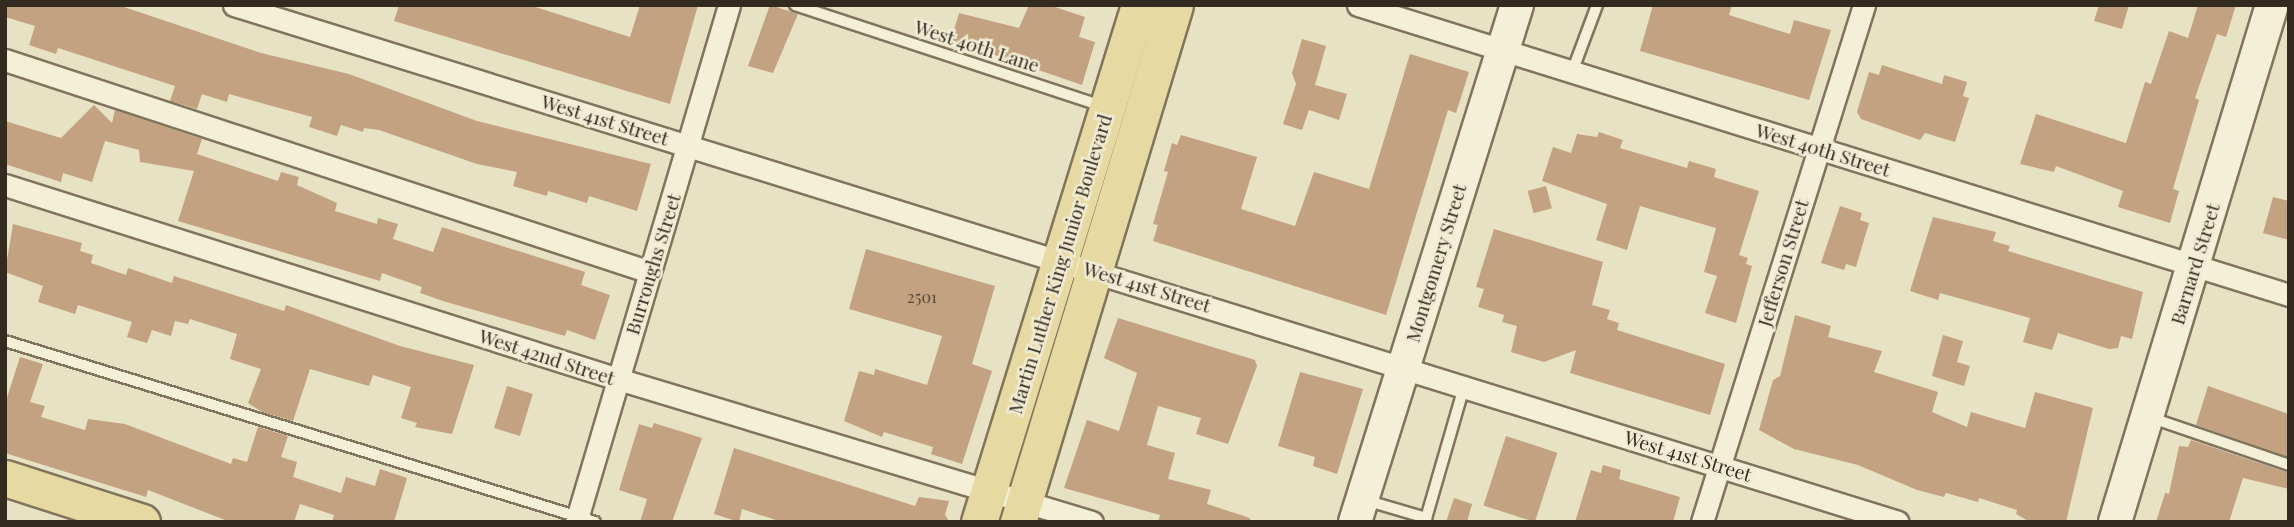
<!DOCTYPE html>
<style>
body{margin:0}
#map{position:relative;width:2294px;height:527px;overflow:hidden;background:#e8e2c5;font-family:"Playfair Display",serif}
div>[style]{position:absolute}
.building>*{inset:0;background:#c2a280;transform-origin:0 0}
.roads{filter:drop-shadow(2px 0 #81745d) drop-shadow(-2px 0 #81745d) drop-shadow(0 2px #81745d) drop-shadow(0 -2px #81745d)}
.lane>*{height:10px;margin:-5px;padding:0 5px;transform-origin:5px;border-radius:5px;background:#f4efd7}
.street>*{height:21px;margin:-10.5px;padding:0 10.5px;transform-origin:10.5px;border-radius:10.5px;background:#f4efd7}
.secondary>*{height:32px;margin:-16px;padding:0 16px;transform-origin:16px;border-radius:16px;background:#f4efd7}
.primary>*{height:35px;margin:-17.5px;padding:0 17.5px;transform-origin:17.5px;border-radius:17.5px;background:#e7d9a2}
span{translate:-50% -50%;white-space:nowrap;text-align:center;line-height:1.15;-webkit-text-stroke:5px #f1ebd4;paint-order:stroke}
.number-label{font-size:16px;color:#574937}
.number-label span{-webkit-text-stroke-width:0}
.street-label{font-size:19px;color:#332b1f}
.frame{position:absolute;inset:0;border:7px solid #332b1f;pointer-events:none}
</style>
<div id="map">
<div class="building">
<div style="clip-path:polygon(5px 5px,118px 5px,261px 53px,349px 74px,477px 121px,651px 164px,637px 211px,589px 196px,587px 203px,548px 191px,547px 196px,513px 186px,517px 172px,477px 164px,379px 130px,364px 128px,363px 132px,341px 125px,337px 136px,309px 127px,312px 117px,229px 94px,227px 102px,202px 94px,197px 109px,170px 101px,175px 86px,58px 48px,56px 54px,29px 45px,35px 26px,5px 17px)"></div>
<div style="clip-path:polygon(399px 5px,529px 5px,630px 37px,640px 5px,698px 5px,670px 104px,394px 21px)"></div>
<div style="clip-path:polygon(770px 5px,798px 14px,773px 73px,748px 66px)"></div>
<div style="clip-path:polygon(1029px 5px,1049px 5px,1085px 17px,1079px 37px,1095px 42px,1082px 85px,951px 40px,959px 13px,1019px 28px)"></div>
<div style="clip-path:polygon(1653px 5px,1732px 5px,1729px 15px,1790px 34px,1794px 20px,1831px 30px,1809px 100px,1640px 51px)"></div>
<div style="clip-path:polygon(2099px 5px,2129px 5px,2122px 29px,2094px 21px)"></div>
<div style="clip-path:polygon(2198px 5px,2236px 5px,2226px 37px,2217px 34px,2195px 98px,2199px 100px,2173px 189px,2179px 191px,2170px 223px,2118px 207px,2123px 191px,2056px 166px,2054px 172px,2020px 164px,2036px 114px,2126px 143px,2145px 82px,2151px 84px,2169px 31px,2188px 38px)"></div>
<div style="clip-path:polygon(1302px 39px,1326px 46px,1315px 85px,1347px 94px,1339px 120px,1309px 110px,1302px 130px,1283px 124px,1296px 84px,1292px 73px)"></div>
<div style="clip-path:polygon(1410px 54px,1469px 72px,1456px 113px,1448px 110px,1386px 315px,1153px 241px,1158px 225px,1153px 224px,1168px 172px,1164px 171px,1172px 143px,1177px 145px,1181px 135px,1257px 157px,1241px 209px,1295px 226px,1314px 172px,1369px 189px)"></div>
<div style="clip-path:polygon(1882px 65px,1942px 84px,1944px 75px,1967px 82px,1963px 96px,1969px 98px,1955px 142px,1925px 133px,1920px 140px,1861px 119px,1857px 112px,1869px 72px,1879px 75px)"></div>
<div style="clip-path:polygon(94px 105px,112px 123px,115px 110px,202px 139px,197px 154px,278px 181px,281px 172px,299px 177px,297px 185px,337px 203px,335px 211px,377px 224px,378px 218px,398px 224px,393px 239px,433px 252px,442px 227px,585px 272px,581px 285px,610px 295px,595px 340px,567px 330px,565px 336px,443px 301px,420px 293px,422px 287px,382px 273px,380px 281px,178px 221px,194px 171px,140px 162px,139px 150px,105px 141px,92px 182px,63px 173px,61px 182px,5px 164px,5px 121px,61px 138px)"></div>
<div style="clip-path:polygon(1599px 132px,1623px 140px,1620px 148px,1687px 168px,1689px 161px,1716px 169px,1714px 177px,1759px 191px,1739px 255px,1748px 258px,1746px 264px,1752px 266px,1736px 323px,1705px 313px,1717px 276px,1704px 272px,1716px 228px,1640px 206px,1627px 250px,1596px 240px,1607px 204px,1542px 181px,1553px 147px,1571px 153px,1577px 134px,1597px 137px)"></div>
<div style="left:1546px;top:186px;width:23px;height:19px;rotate:75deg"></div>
<div style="clip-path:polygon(2273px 197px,2289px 201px,2289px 240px,2263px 233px)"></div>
<div style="clip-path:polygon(1840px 206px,1862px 213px,1860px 220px,1869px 223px,1856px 267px,1846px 264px,1844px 270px,1821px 263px)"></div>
<div style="clip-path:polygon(1933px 217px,1996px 232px,1993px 241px,2010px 246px,2008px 251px,2143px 292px,2132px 339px,2121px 336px,2118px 348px,2109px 349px,2058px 333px,2052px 350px,2023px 342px,2030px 318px,1940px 293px,1938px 300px,1910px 291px)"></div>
<div style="clip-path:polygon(13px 224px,82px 243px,80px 251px,93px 255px,91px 263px,126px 275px,128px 268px,172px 283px,174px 276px,284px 311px,286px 305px,400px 346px,474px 365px,452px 434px,415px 427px,417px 423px,401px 418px,411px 387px,373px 375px,369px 386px,310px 369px,293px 421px,262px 412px,248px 403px,261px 369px,230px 359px,237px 334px,190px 319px,188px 324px,175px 321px,171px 336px,152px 330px,147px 343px,127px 337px,132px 322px,78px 305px,75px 314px,38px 302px,43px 286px,5px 272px)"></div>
<div style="clip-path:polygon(1494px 229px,1603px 262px,1592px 305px,1610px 310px,1607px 319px,1619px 323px,1617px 330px,1725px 364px,1710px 415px,1570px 373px,1576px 350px,1544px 362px,1511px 352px,1517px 326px,1502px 322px,1504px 315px,1478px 307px,1484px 289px,1476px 287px)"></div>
<div style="clip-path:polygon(866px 249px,995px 286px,972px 364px,992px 371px,962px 464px,931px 454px,933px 447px,884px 432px,882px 437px,844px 421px,859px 371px,874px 375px,875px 369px,927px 385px,942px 336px,849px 309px)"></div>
<div style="clip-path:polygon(1795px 315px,1831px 326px,1828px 337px,1882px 351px,1874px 372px,1938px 392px,1932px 412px,1967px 427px,1971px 412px,2025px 428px,2035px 392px,2093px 408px,2066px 522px,2030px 522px,2016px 514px,2017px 510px,1979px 498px,1978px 502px,1946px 493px,1944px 497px,1917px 490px,1858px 465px,1794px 449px,1759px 430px,1773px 380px,1780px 376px)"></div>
<div style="clip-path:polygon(1118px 318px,1255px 360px,1257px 366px,1228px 444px,1196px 434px,1201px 418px,1158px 406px,1147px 445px,1175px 453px,1168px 479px,1211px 490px,1207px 504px,1250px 518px,1250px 522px,1158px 522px,1160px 515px,1064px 488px,1087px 420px,1119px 431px,1137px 373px,1104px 358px)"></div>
<div style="clip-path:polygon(1943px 335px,1963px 341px,1957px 362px,1970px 366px,1964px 386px,1932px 376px)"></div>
<div style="clip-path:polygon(20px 357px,43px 364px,30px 402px,45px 406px,41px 417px,85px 430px,88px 419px,125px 424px,231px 464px,233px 458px,247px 462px,258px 427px,288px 436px,281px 457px,297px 462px,293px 477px,341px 493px,346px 477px,375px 486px,380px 469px,407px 478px,394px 522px,332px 522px,334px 515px,300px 504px,294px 522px,230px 522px,148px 490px,146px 497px,5px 453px,5px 404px)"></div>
<div style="clip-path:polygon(1300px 372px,1363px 389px,1337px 474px,1313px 466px,1315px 457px,1278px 446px)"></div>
<div style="left:507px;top:386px;width:27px;height:44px;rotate:17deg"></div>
<div style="clip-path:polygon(2208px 386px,2289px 414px,2289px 457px,2196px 425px)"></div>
<div style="clip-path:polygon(654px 423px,702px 438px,672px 522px,640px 522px,647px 499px,619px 490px,639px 424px,652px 428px)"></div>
<div style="left:1506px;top:436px;width:54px;height:73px;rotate:18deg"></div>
<div style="clip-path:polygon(2191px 440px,2289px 473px,2289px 489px,2243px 478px,2229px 522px,2156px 522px,2165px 493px,2169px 494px,2179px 446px,2188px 447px)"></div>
<div style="clip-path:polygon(734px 448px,915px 506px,919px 497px,949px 501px,945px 515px,950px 522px,782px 522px,742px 509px,739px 522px,714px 514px)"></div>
<div style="clip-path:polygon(1603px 465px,1621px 470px,1619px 479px,1680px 497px,1673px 522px,1575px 522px,1591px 470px,1601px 473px)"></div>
<div style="clip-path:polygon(1454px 498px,1472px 504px,1467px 522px,1446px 522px)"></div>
</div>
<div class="roads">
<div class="lane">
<div style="left:795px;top:5px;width:323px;rotate:18.2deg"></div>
<div style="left:1572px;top:72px;width:72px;rotate:-69.5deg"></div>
<div style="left:5px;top:341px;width:617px;rotate:17.05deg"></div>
<div style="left:2149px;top:417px;width:148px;rotate:18.9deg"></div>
<div style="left:1365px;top:500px;width:64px;rotate:16.4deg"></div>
<div style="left:1425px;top:522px;width:141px;rotate:-73.9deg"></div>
</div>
<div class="street">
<div style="left:234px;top:5px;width:1742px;rotate:17.26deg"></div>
<div style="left:1358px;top:5px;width:975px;rotate:17.3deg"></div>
<div style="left:5px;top:60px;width:679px;rotate:18.19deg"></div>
<div style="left:5px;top:185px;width:643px;rotate:17.56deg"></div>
<div style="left:618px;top:379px;width:495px;rotate:16.8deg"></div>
<div style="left:576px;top:522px;width:539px;rotate:-73.51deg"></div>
<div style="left:1702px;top:522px;width:542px;rotate:-72.6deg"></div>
</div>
<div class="secondary">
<div style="left:1355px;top:522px;width:542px;rotate:-72.6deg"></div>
<div style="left:2115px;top:522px;width:540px;rotate:-73.11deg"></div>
</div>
<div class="primary">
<div style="left:5px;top:478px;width:144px;rotate:17.8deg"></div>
<div style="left:979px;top:522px;width:541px;rotate:-72.8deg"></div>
<div style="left:1018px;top:522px;width:540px;rotate:-73.11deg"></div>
</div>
</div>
<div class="number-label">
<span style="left:922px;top:297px">2501</span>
</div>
<div class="street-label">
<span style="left:977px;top:46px;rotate:18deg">West 40th Lane</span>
<span style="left:605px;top:120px;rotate:17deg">West 41st Street</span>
<span style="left:1823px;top:150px;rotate:17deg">West 40th Street</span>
<span style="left:1436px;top:263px;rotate:-73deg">Montgomery Street</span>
<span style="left:1783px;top:263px;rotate:-73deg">Jefferson Street</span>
<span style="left:653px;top:264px;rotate:-73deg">Burroughs Street</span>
<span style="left:1060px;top:264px;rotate:-73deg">Martin Luther King Junior Boulevard</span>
<span style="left:2195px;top:264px;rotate:-73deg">Barnard Street</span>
<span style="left:1147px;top:287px;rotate:17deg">West 41st Street</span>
<span style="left:547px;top:357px;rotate:18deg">West 42nd Street</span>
<span style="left:1688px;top:456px;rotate:17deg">West 41st Street</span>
</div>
<div class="frame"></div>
</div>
